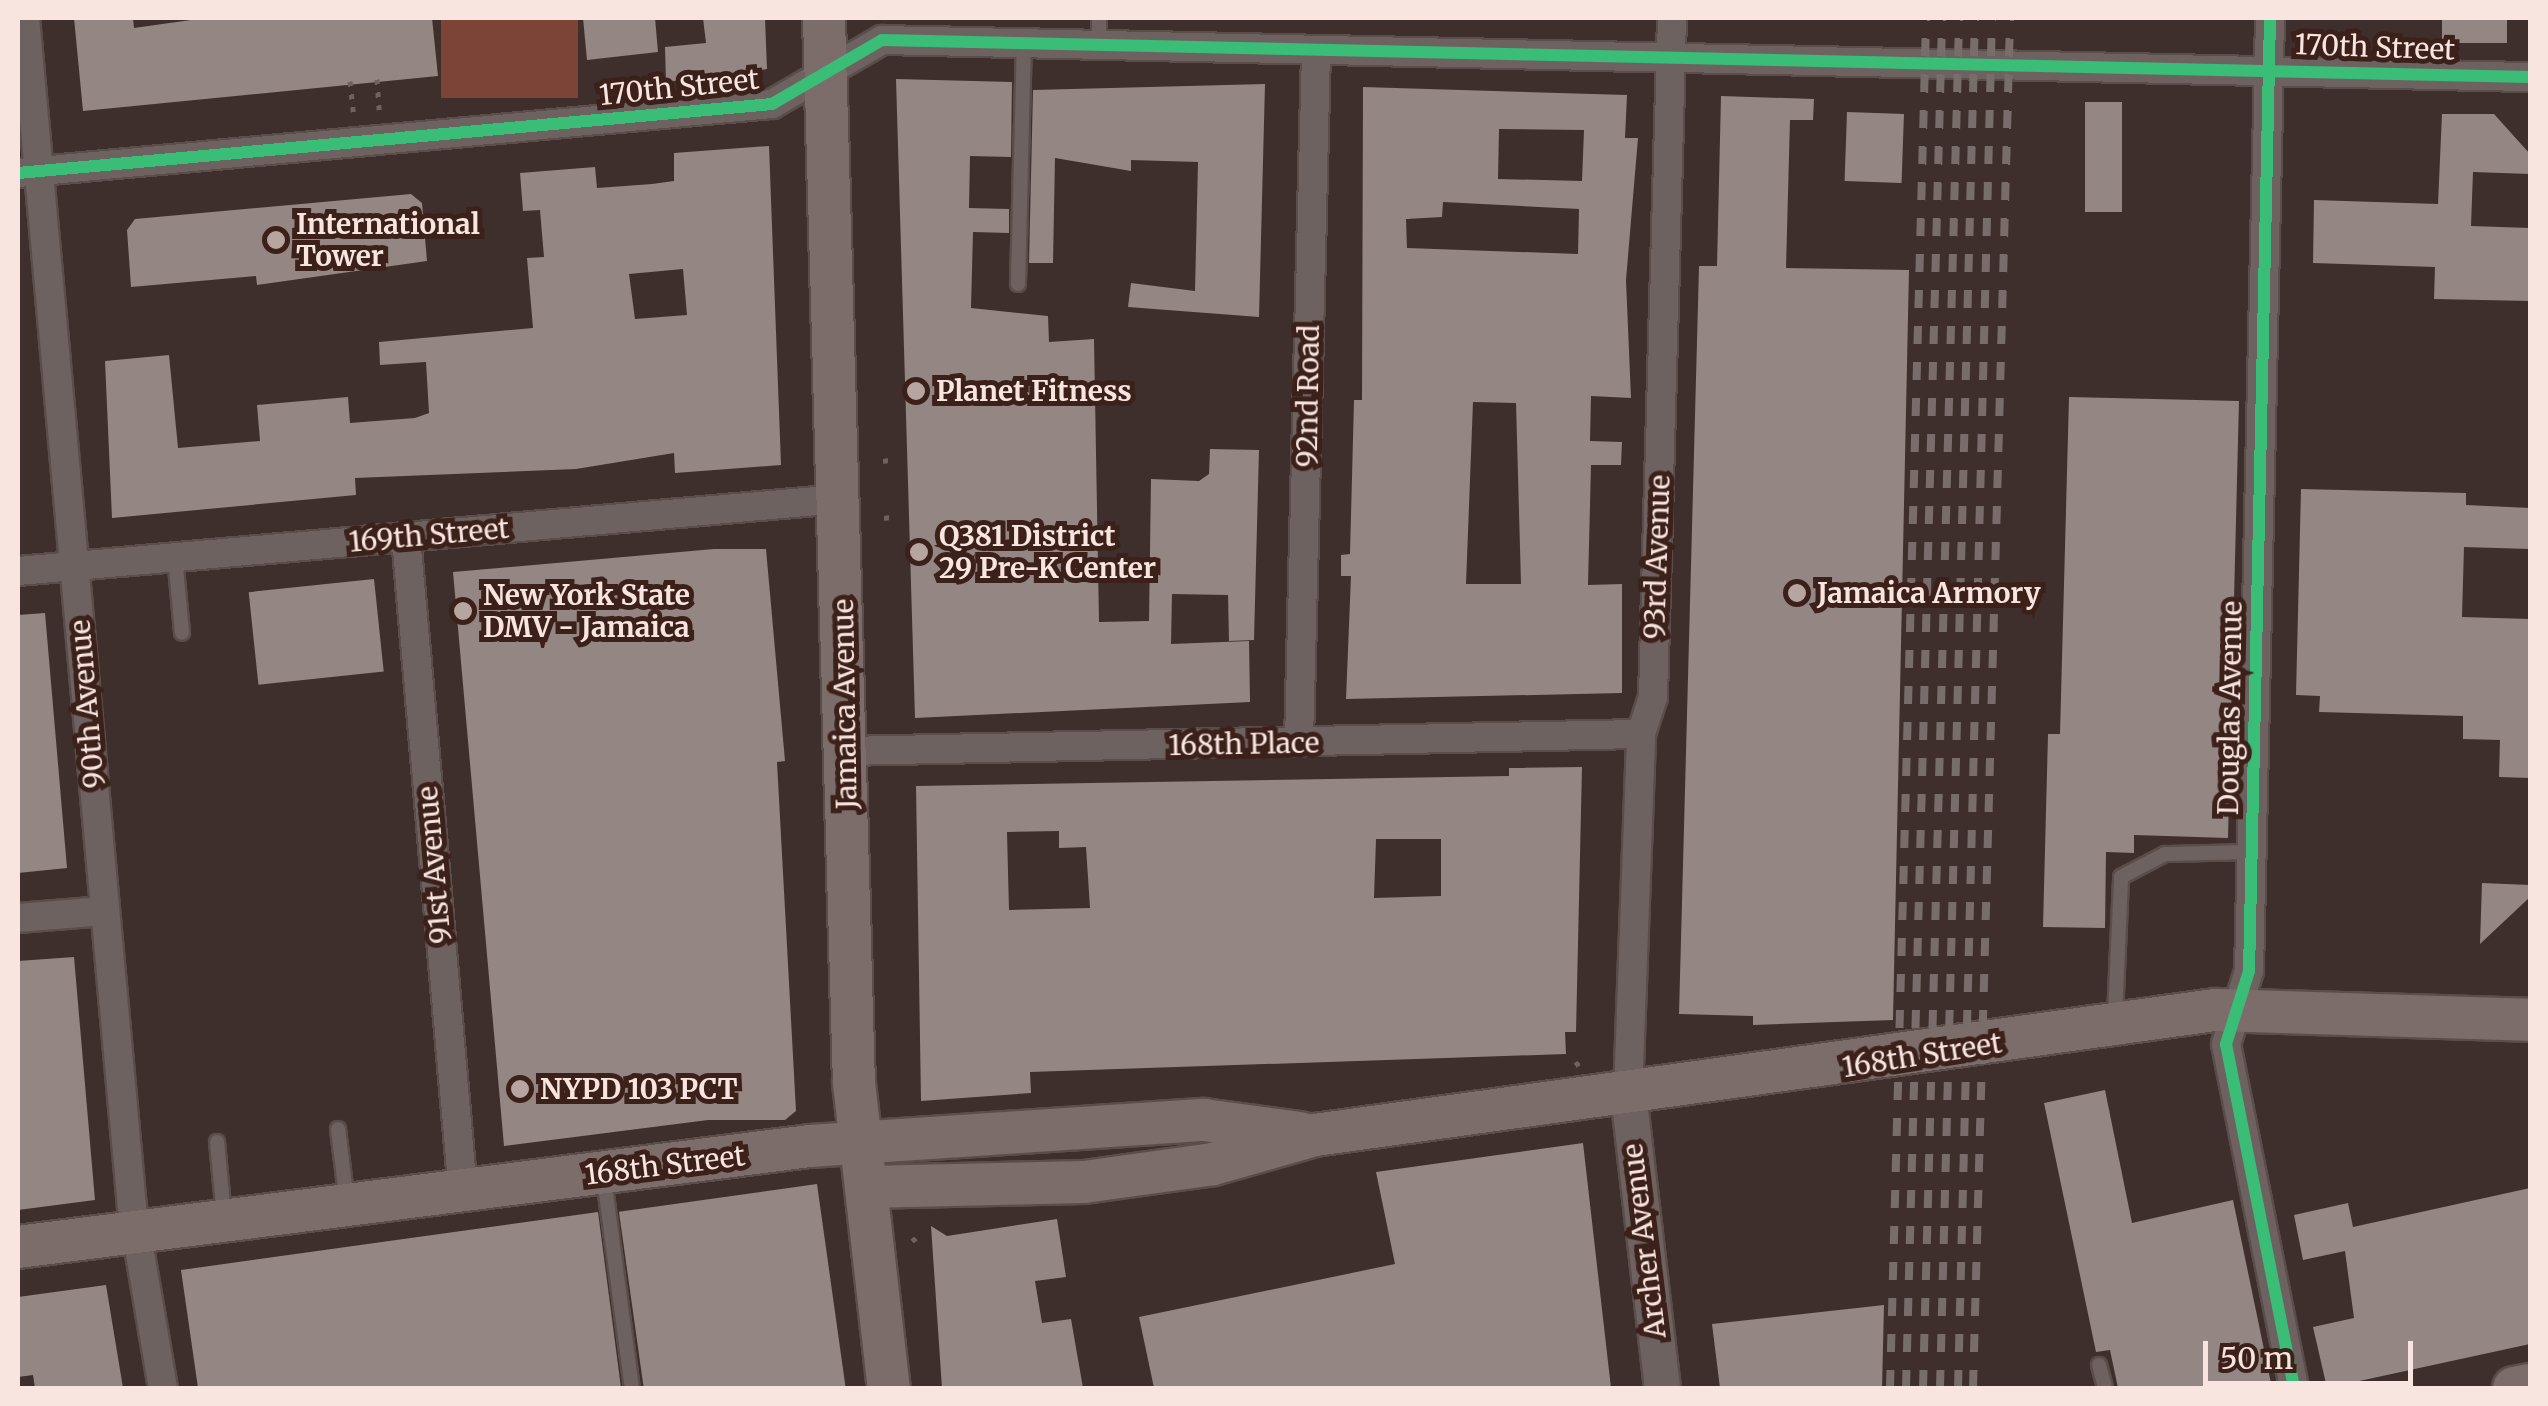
<!DOCTYPE html>
<style>
body{margin:0}
#map{position:relative;width:2548px;height:1406px;overflow:hidden;background:#3e2f2c;font-family:Merriweather,serif}
div>[style]{position:absolute}
.green>*{inset:0;background:#7b4437;transform-origin:0 0}
.building>*{inset:0;background:#948683;transform-origin:0 0}
.path>*{height:5px;margin-top:-2.5px;transform-origin:0;background:repeating-linear-gradient(90deg,#6e6260 0 5px,transparent 0 13px)}
.roads{filter:drop-shadow(2px 0 #5a4d4a) drop-shadow(-2px 0 #5a4d4a) drop-shadow(0 2px #5a4d4a) drop-shadow(0 -2px #5a4d4a)}
.service>*{height:14px;margin:-7px;padding:0 7px;transform-origin:7px;border-radius:7px;background:#6e6260}
.minor>*{height:28px;margin:-14px;padding:0 14px;transform-origin:14px;border-radius:14px;background:#6e6260}
.tertiary>*{height:35px;margin:-17.5px;padding:0 17.5px;transform-origin:17.5px;border-radius:17.5px;background:#6e6260}
.primary>*{height:42px;margin:-21px;padding:0 21px;transform-origin:21px;border-radius:21px;background:#7c6d6a}
.rail>*{height:8px;margin-top:-4px;transform-origin:0;background:repeating-linear-gradient(90deg,#786d6a 0 18px,transparent 0 36px)}
.cycleway>*{height:12px;margin:-6px;padding:0 6px;transform-origin:6px;border-radius:6px;background:#3abd76}
.dots>*{width:28px;height:28px;translate:-50% -50%;box-sizing:border-box;border:5px solid #3b211a;border-radius:50%}
span{translate:-50% -50%;white-space:nowrap;text-align:center;line-height:1.15;-webkit-text-stroke:10px #3b211a;paint-order:stroke}
.street-label{font-size:28px;color:#f8e5e0}
.poi-label{font-size:28px;color:#f8e5e0;font-weight:700}
.left{translate:0 -50%;text-align:left}
.frame{position:absolute;inset:0;border:20px solid #f8e5e0;pointer-events:none}
.scale{position:absolute;left:2203px;top:1341px;width:210px;height:45px;box-sizing:border-box;border:5px solid #f8e5e0;border-top:0;padding-left:12px;font-size:30px;line-height:35px;white-space:nowrap;color:#f8e5e0;-webkit-text-stroke:8px #3b211a;paint-order:stroke}
</style>
<div id="map">
<div class="green">
<div style="left:441px;top:18px;width:137px;height:80px"></div>
</div>
<div class="building">
<div style="clip-path:polygon(74px 18px,133px 18px,134px 28px,205px 18px,432px 18px,438px 76px,83px 111px)"></div>
<div style="clip-path:polygon(583px 18px,655px 18px,658px 52px,587px 60px)"></div>
<div style="clip-path:polygon(703px 18px,765px 18px,767px 69px,666px 82px,665px 47px,706px 43px)"></div>
<div style="left:2442px;top:18px;width:65px;height:25px"></div>
<div style="clip-path:polygon(896px 79px,1012px 82px,1011px 157px,970px 156px,969px 208px,1009px 209px,1009px 233px,973px 232px,971px 308px,1048px 316px,1049px 342px,1094px 339px,1099px 622px,1149px 621px,1151px 479px,1199px 481px,1209px 474px,1210px 449px,1259px 450px,1254px 640px,1229px 641px,1228px 595px,1172px 594px,1171px 644px,1249px 641px,1250px 702px,915px 718px)"></div>
<div style="clip-path:polygon(1265px 84px,1259px 317px,1128px 307px,1131px 283px,1195px 291px,1198px 162px,1131px 160px,1131px 171px,1055px 158px,1053px 263px,1029px 263px,1033px 90px)"></div>
<div style="clip-path:polygon(evenodd,1363px 87px,1627px 95px,1625px 138px,1638px 138px,1626px 280px,1631px 398px,1591px 396px,1590px 441px,1622px 442px,1621px 465px,1591px 465px,1588px 585px,1622px 584px,1622px 693px,1346px 699px,1351px 576px,1341px 576px,1341px 555px,1350px 554px,1354px 400px,1362px 400px,1363px 87px,1499px 129px,1584px 130px,1582px 181px,1498px 179px,1499px 129px,1363px 87px,1443px 202px,1579px 209px,1578px 254px,1407px 248px,1406px 219px,1442px 217px,1443px 202px,1363px 87px,1473px 402px,1516px 403px,1521px 584px,1466px 584px,1473px 402px)"></div>
<div style="clip-path:polygon(1721px 96px,1814px 99px,1813px 120px,1790px 120px,1786px 268px,1909px 270px,1893px 1020px,1753px 1025px,1753px 1016px,1679px 1014px,1699px 266px,1717px 266px)"></div>
<div style="left:2085px;top:102px;width:37px;height:110px"></div>
<div style="left:1847px;top:112px;width:57px;height:69px;rotate:2deg"></div>
<div style="clip-path:polygon(2442px 114px,2494px 114px,2530px 154px,2530px 174px,2473px 172px,2471px 226px,2530px 228px,2530px 301px,2434px 299px,2435px 267px,2313px 263px,2314px 200px,2438px 204px)"></div>
<div style="clip-path:polygon(evenodd,769px 146px,781px 465px,675px 473px,674px 453px,576px 469px,355px 478px,356px 495px,112px 518px,105px 361px,169px 355px,178px 448px,260px 441px,257px 405px,348px 397px,350px 423px,415px 418px,429px 413px,426px 362px,380px 365px,379px 342px,533px 328px,527px 258px,544px 257px,540px 210px,523px 211px,520px 173px,595px 167px,597px 188px,652px 184px,674px 181px,674px 153px,769px 146px,683px 269px,687px 315px,635px 319px,629px 274px,683px 269px)"></div>
<div style="clip-path:polygon(411px 194px,422px 203px,427px 261px,257px 285px,256px 276px,131px 287px,127px 230px,135px 219px)"></div>
<div style="clip-path:polygon(2069px 397px,2239px 401px,2228px 838px,2134px 835px,2134px 853px,2106px 852px,2105px 928px,2043px 927px,2048px 734px,2060px 734px)"></div>
<div style="clip-path:polygon(2301px 489px,2466px 493px,2466px 505px,2530px 508px,2530px 549px,2464px 547px,2462px 617px,2530px 619px,2530px 778px,2499px 777px,2500px 740px,2463px 739px,2463px 716px,2319px 712px,2320px 696px,2296px 695px)"></div>
<div style="clip-path:polygon(714px 549px,766px 549px,785px 761px,777px 762px,796px 1111px,785px 1120px,708px 1120px,504px 1146px,453px 572px)"></div>
<div style="left:374px;top:579px;width:93px;height:126px;rotate:84deg"></div>
<div style="clip-path:polygon(45px 613px,67px 868px,18px 873px,18px 615px)"></div>
<div style="clip-path:polygon(evenodd,1582px 767px,1576px 1032px,1565px 1032px,1566px 1054px,1030px 1072px,1031px 1093px,921px 1101px,916px 786px,1509px 776px,1509px 768px,1582px 767px,1059px 831px,1059px 848px,1086px 847px,1090px 908px,1009px 910px,1007px 832px,1059px 831px,1582px 767px,1376px 839px,1441px 839px,1441px 896px,1374px 898px,1376px 839px)"></div>
<div style="clip-path:polygon(2482px 883px,2530px 885px,2530px 897px,2480px 944px)"></div>
<div style="clip-path:polygon(74px 957px,95px 1200px,18px 1210px,18px 961px)"></div>
<div style="clip-path:polygon(2105px 1090px,2132px 1223px,2233px 1200px,2272px 1388px,2118px 1388px,2110px 1350px,2096px 1352px,2044px 1103px)"></div>
<div style="clip-path:polygon(1583px 1143px,1611px 1388px,1154px 1388px,1139px 1317px,1395px 1264px,1376px 1172px)"></div>
<div style="left:817px;top:1184px;width:206px;height:200px;rotate:82deg"></div>
<div style="clip-path:polygon(2530px 1188px,2530px 1344px,2327px 1388px,2313px 1327px,2354px 1318px,2345px 1251px,2303px 1260px,2294px 1215px,2348px 1203px,2353px 1227px)"></div>
<div style="clip-path:polygon(598px 1212px,621px 1388px,198px 1388px,181px 1270px)"></div>
<div style="clip-path:polygon(1057px 1219px,1066px 1277px,1035px 1281px,1042px 1323px,1071px 1319px,1083px 1388px,942px 1388px,931px 1226px,947px 1236px)"></div>
<div style="clip-path:polygon(106px 1285px,123px 1388px,35px 1388px,33px 1375px,18px 1377px,18px 1297px)"></div>
<div style="clip-path:polygon(1884px 1305px,1882px 1388px,1720px 1388px,1712px 1324px)"></div>
</div>
<div class="path">
<div style="left:377px;top:79px;width:31px;rotate:86deg"></div>
<div style="left:350px;top:81px;width:31px;rotate:84deg"></div>
<div style="left:883px;top:461px;width:11px;rotate:-10deg"></div>
<div style="left:884px;top:518px;width:12px;rotate:-9deg"></div>
<div style="left:1575px;top:1065px;width:12px;rotate:-31deg"></div>
<div style="left:912px;top:1241px;width:11px;rotate:-38deg"></div>
</div>
<div class="roads">
<div class="service">
<div style="left:1099px;top:45px;width:27px;rotate:-90deg"></div>
<div style="left:1018px;top:284px;width:240px;rotate:-88.6deg"></div>
<div style="left:175px;top:557px;width:76px;rotate:84.7deg"></div>
<div style="left:2115px;top:1017px;width:140px;rotate:-87.5deg"></div>
<div style="left:2121px;top:877px;width:50px;rotate:-27.6deg"></div>
<div style="left:2165px;top:854px;width:87px;rotate:-1.3deg"></div>
<div style="left:338px;top:1129px;width:74px;rotate:83deg"></div>
<div style="left:217px;top:1142px;width:74px;rotate:84.6deg"></div>
<div style="left:604px;top:1179px;width:211px;rotate:82.4deg"></div>
<div style="left:2099px;top:1365px;width:24px;rotate:75deg"></div>
</div>
<div class="minor">
<div style="left:25px;top:18px;width:1194px;rotate:84.86deg"></div>
<div style="left:132px;top:1207px;width:184px;rotate:80.3deg"></div>
<div style="left:2270px;top:18px;width:953px;rotate:91.26deg"></div>
<div style="left:2249px;top:971px;width:77px;rotate:107.5deg"></div>
<div style="left:2226px;top:1044px;width:351px;rotate:78.8deg"></div>
<div style="left:18px;top:173px;width:757px;rotate:-5.23deg"></div>
<div style="left:772px;top:104px;width:127px;rotate:-30.2deg"></div>
<div style="left:882px;top:40px;width:1648px;rotate:1.29deg"></div>
<div style="left:406px;top:537px;width:657px;rotate:85.03deg"></div>
<div style="left:18px;top:571px;width:825px;rotate:-5.01deg"></div>
<div style="left:1299px;top:742px;width:692px;rotate:-88.59deg"></div>
<div style="left:846px;top:751px;width:795px;rotate:-1.23deg"></div>
<div style="left:18px;top:918px;width:87px;rotate:-4.6deg"></div>
<div style="left:1628px;top:1094px;width:360px;rotate:-87.9deg"></div>
<div style="left:1641px;top:734px;width:39px;rotate:-72deg"></div>
<div style="left:1653px;top:697px;width:679px;rotate:-88.4deg"></div>
</div>
<div class="tertiary">
<div style="left:1628px;top:1094px;width:296px;rotate:83.4deg"></div>
</div>
<div class="primary">
<div style="left:824px;top:18px;width:1065px;rotate:88.39deg"></div>
<div style="left:854px;top:1083px;width:307px;rotate:83.5deg"></div>
<div style="left:866px;top:1187px;width:218px;rotate:-1.3deg"></div>
<div style="left:1084px;top:1182px;width:130px;rotate:-7.9deg"></div>
<div style="left:1213px;top:1164px;width:106px;rotate:-15.9deg"></div>
<div style="left:1315px;top:1135px;width:909px;rotate:-7.91deg"></div>
<div style="left:2215px;top:1010px;width:315px;rotate:1.8deg"></div>
<div style="left:18px;top:1247px;width:798px;rotate:-7.27deg"></div>
<div style="left:810px;top:1146px;width:395px;rotate:-3.8deg"></div>
<div style="left:1204px;top:1120px;width:97px;rotate:7.7deg"></div>
<div style="left:2514px;top:1388px;width:16px;rotate:-11deg"></div>
</div>
</div>
<div class="rail">
<div style="left:1890px;top:1388px;width:1370px;rotate:-88.49deg"></div>
<div style="left:1906px;top:1388px;width:1370px;rotate:-88.49deg"></div>
<div style="left:1923px;top:1388px;width:1370px;rotate:-88.49deg"></div>
<div style="left:1940px;top:1388px;width:1370px;rotate:-88.54deg"></div>
<div style="left:1958px;top:1388px;width:1370px;rotate:-88.58deg"></div>
<div style="left:1973px;top:1388px;width:1370px;rotate:-88.45deg"></div>
</div>
<div class="cycleway">
<div style="left:2270px;top:18px;width:953px;rotate:91.26deg"></div>
<div style="left:2249px;top:971px;width:77px;rotate:107.5deg"></div>
<div style="left:2226px;top:1044px;width:351px;rotate:78.8deg"></div>
<div style="left:18px;top:173px;width:757px;rotate:-5.23deg"></div>
<div style="left:772px;top:104px;width:127px;rotate:-30.2deg"></div>
<div style="left:882px;top:40px;width:1648px;rotate:1.29deg"></div>
</div>
<div class="dots">
<div style="left:276px;top:240px;background:#b7a5a1"></div>
<div style="left:916px;top:391px;background:#b7a5a1"></div>
<div style="left:919px;top:552px;background:#b7a5a1"></div>
<div style="left:1797px;top:593px;background:#b7a5a1"></div>
<div style="left:463px;top:611px;background:#b7a5a1"></div>
<div style="left:520px;top:1089px;background:#b7a5a1"></div>
</div>
<div class="street-label">
<span style="left:2375px;top:47px;rotate:2deg">170th Street</span>
<span style="left:679px;top:87px;rotate:-6deg">170th Street</span>
<span style="left:1308px;top:396px;rotate:-89deg">92nd Road</span>
<span style="left:429px;top:535px;rotate:-5deg">169th Street</span>
<span style="left:1657px;top:557px;rotate:-88deg">93rd Avenue</span>
<span style="left:87px;top:704px;rotate:-95deg">90th Avenue</span>
<span style="left:845px;top:704px;rotate:-91deg">Jamaica Avenue</span>
<span style="left:2230px;top:708px;rotate:-89deg">Douglas Avenue</span>
<span style="left:1244px;top:744px;rotate:-1deg">168th Place</span>
<span style="left:434px;top:865px;rotate:-95deg">91st Avenue</span>
<span style="left:1922px;top:1055px;rotate:-9deg">168th Street</span>
<span style="left:665px;top:1165px;rotate:-7deg">168th Street</span>
<span style="left:1644px;top:1241px;rotate:-97deg">Archer Avenue</span>
</div>
<div class="poi-label">
<span class="left" style="left:296px;top:240px">International<br>Tower</span>
<span class="left" style="left:936px;top:391px">Planet Fitness</span>
<span class="left" style="left:939px;top:552px">Q381 District<br>29 Pre-K Center</span>
<span class="left" style="left:1817px;top:593px">Jamaica Armory</span>
<span class="left" style="left:483px;top:611px">New York State<br>DMV - Jamaica</span>
<span class="left" style="left:540px;top:1089px">NYPD 103 PCT</span>
</div>
<div class="frame"></div>
<div class="scale">50 m</div>
</div>
